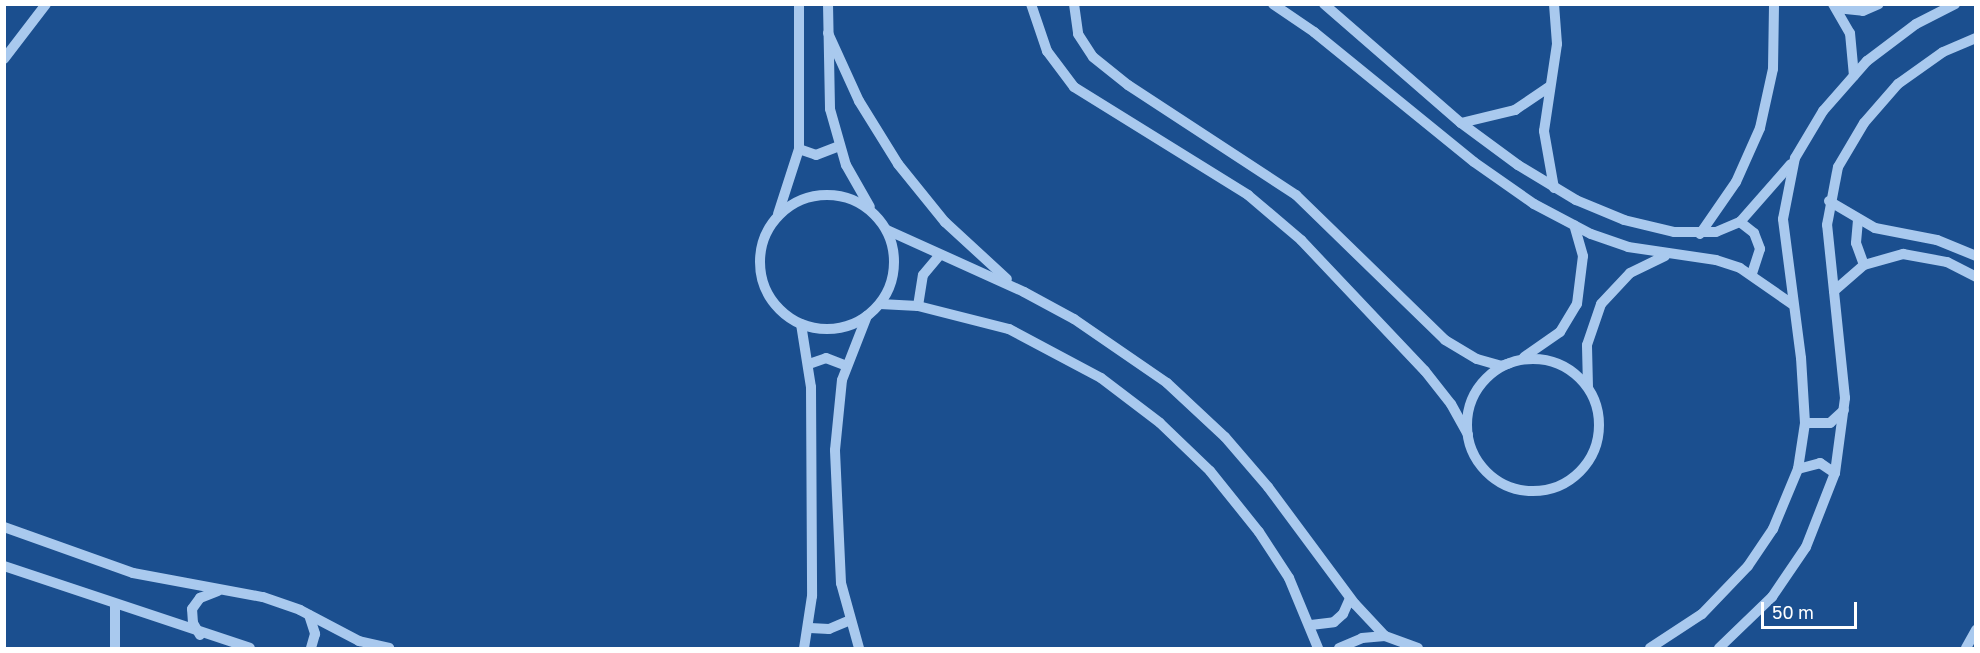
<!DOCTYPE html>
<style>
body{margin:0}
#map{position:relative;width:1980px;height:653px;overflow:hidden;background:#1b4f8f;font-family:"Golos Text",sans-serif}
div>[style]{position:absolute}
.minor>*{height:10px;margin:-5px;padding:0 5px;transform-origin:5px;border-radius:5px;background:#a9c9ee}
.minor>.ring{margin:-5px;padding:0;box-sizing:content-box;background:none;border:10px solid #a9c9ee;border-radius:50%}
span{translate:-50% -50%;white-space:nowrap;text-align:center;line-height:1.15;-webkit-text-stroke:4.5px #1b4f8f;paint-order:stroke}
.frame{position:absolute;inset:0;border:6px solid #fff;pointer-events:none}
.scale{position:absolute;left:1761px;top:602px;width:96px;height:27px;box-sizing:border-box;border:3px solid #fff;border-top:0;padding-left:8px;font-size:18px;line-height:21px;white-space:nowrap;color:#fff;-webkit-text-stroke:4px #1b4f8f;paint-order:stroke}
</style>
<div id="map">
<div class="minor">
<div style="left:828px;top:4px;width:105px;rotate:88.9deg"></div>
<div style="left:830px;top:109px;width:58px;rotate:74.1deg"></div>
<div style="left:846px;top:165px;width:48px;rotate:60.3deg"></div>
<div style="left:1031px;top:4px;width:50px;rotate:71.2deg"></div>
<div style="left:1047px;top:51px;width:45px;rotate:53.1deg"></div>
<div style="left:1074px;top:87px;width:205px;rotate:31.8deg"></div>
<div style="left:1248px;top:195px;width:70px;rotate:40.3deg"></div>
<div style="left:1301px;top:240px;width:180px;rotate:46.6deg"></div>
<div style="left:1425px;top:371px;width:42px;rotate:51.8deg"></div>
<div style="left:1451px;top:404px;width:35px;rotate:61deg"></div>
<div style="left:1074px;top:4px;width:30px;rotate:82deg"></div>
<div style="left:1078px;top:34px;width:27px;rotate:57deg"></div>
<div style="left:1093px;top:57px;width:45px;rotate:38.7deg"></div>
<div style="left:1128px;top:85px;width:201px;rotate:33.2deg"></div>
<div style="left:1296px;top:195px;width:208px;rotate:44.2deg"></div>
<div style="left:1445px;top:340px;width:37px;rotate:31deg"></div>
<div style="left:1477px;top:359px;width:25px;rotate:16deg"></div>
<div style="left:1501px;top:366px;width:9px;rotate:-18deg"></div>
<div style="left:1273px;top:4px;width:50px;rotate:34.3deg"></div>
<div style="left:1314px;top:32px;width:206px;rotate:39.1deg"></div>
<div style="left:1474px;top:162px;width:73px;rotate:35deg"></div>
<div style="left:1534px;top:204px;width:64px;rotate:27.8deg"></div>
<div style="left:1591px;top:234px;width:39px;rotate:19deg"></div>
<div style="left:1628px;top:247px;width:89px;rotate:8.4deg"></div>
<div style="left:1716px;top:260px;width:25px;rotate:18deg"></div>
<div style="left:1740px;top:268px;width:63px;rotate:34.7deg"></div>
<div style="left:1324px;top:4px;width:181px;rotate:41deg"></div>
<div style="left:1461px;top:123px;width:71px;rotate:36.4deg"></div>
<div style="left:1518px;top:165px;width:68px;rotate:31.1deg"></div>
<div style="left:1576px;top:200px;width:52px;rotate:22.6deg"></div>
<div style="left:1624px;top:220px;width:51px;rotate:13.5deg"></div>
<div style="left:1674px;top:232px;width:42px"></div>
<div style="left:1716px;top:232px;width:26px;rotate:-23deg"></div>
<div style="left:1740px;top:222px;width:77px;rotate:-48.7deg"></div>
<div style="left:1833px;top:4px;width:34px;rotate:60deg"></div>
<div style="left:1850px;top:33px;width:43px;rotate:84.7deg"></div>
<div style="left:1836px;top:8px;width:27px;rotate:6deg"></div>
<div style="left:1863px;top:11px;width:17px;rotate:-24deg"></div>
<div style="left:828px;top:33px;width:75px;rotate:65.5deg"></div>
<div style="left:859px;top:101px;width:74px;rotate:58.2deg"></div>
<div style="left:898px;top:164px;width:75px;rotate:51deg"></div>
<div style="left:945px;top:222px;width:84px;rotate:42.6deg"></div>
<div style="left:4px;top:59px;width:69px;rotate:-52.6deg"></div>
<div style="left:1461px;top:123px;width:56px;rotate:-13.5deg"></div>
<div style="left:1515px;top:110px;width:41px;rotate:-34.1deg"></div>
<div style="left:799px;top:149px;width:18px;rotate:19deg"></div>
<div style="left:816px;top:155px;width:25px;rotate:-21deg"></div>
<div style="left:1554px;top:188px;width:58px;rotate:-100deg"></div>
<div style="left:1544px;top:131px;width:88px;rotate:-81.5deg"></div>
<div style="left:1557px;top:44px;width:40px;rotate:-94.3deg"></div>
<div class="ring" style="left:760px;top:195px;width:124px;height:124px"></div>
<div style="left:1829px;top:201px;width:53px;rotate:30.4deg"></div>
<div style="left:1875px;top:228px;width:63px;rotate:11deg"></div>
<div style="left:1937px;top:240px;width:42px;rotate:22.3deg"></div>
<div style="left:778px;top:214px;width:68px;rotate:-72.1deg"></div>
<div style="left:799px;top:149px;width:145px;rotate:-90deg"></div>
<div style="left:1858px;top:220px;width:23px;rotate:95deg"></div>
<div style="left:1856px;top:243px;width:23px;rotate:70deg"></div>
<div style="left:1740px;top:222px;width:18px;rotate:38deg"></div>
<div style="left:1754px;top:233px;width:17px;rotate:69deg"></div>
<div style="left:1760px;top:249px;width:25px;rotate:108deg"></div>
<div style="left:887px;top:230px;width:150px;rotate:24.3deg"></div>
<div style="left:1024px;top:292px;width:57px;rotate:28.4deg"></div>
<div style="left:1074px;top:319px;width:113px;rotate:34.5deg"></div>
<div style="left:1167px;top:383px;width:79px;rotate:43deg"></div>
<div style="left:1225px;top:437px;width:66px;rotate:49.3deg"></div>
<div style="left:1268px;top:487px;width:146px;rotate:53.4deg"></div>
<div style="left:1355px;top:604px;width:44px;rotate:46.8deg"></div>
<div style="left:1700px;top:234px;width:63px;rotate:-55.3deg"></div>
<div style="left:1736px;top:182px;width:59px;rotate:-66deg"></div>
<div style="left:1760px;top:128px;width:60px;rotate:-77.6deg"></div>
<div style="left:1773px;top:69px;width:65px;rotate:-89.1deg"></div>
<div style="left:1834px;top:291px;width:40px;rotate:-41deg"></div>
<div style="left:1864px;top:265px;width:41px;rotate:-15.8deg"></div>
<div style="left:1903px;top:254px;width:45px;rotate:10.3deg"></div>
<div style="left:1947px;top:262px;width:33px;rotate:27deg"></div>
<div style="left:880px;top:304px;width:38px;rotate:3deg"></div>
<div style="left:918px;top:306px;width:94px;rotate:14.2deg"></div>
<div style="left:1009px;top:329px;width:104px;rotate:28deg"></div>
<div style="left:1101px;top:378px;width:74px;rotate:37.3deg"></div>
<div style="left:1160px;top:423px;width:69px;rotate:43.8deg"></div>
<div style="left:1210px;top:471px;width:78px;rotate:51.2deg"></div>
<div style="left:1259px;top:532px;width:55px;rotate:56.9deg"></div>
<div style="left:1289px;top:578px;width:76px;rotate:67.5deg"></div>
<div style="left:918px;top:306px;width:31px;rotate:-81deg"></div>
<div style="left:923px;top:275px;width:26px;rotate:-50deg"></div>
<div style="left:801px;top:324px;width:64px;rotate:81deg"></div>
<div style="left:811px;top:387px;width:209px;rotate:89.7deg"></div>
<div style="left:812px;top:596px;width:53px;rotate:98.7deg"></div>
<div style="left:1524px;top:357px;width:44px;rotate:-34.8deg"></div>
<div style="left:1560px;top:332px;width:33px;rotate:-59deg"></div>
<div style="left:1577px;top:304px;width:48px;rotate:-82.9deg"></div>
<div style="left:1583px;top:256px;width:32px;rotate:-106deg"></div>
<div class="ring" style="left:1467px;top:359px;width:122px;height:122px"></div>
<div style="left:809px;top:364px;width:18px;rotate:-19deg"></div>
<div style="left:826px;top:358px;width:22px;rotate:21deg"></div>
<div style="left:1588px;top:387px;width:42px;rotate:-91.4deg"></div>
<div style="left:1587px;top:345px;width:43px;rotate:-71.1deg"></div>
<div style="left:1601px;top:304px;width:42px;rotate:-46.9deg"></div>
<div style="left:1630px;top:273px;width:39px;rotate:-26deg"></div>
<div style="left:1805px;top:423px;width:25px"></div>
<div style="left:1830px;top:423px;width:19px;rotate:-43deg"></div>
<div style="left:1798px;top:469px;width:23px;rotate:-15deg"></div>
<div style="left:1820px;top:463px;width:18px;rotate:34deg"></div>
<div style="left:4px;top:527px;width:137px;rotate:19.6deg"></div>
<div style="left:133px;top:573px;width:132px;rotate:10.5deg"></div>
<div style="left:263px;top:597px;width:39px;rotate:19deg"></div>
<div style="left:300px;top:610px;width:67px;rotate:27.7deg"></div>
<div style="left:359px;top:641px;width:31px;rotate:13deg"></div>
<div style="left:4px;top:566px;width:259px;rotate:18.4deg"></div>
<div style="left:115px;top:606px;width:42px;rotate:90deg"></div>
<div style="left:309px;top:615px;width:20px;rotate:72deg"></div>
<div style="left:315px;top:634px;width:15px;rotate:106deg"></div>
<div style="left:1311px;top:625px;width:23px;rotate:-7deg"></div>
<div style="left:1334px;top:622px;width:12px;rotate:-42deg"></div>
<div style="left:1343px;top:614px;width:17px;rotate:-66deg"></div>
<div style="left:810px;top:628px;width:19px;rotate:3deg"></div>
<div style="left:829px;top:629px;width:21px;rotate:-23deg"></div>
<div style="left:200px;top:635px;width:14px;rotate:-120deg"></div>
<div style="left:193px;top:623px;width:14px;rotate:-94deg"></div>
<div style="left:192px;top:609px;width:14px;rotate:-54deg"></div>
<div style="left:200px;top:598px;width:19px;rotate:-21deg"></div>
<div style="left:859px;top:648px;width:67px;rotate:-105.5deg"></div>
<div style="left:841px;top:583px;width:133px;rotate:-92.6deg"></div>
<div style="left:835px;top:450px;width:70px;rotate:-84.3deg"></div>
<div style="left:842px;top:380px;width:69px;rotate:-68.7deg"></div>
<div style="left:1339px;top:648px;width:25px;rotate:-23deg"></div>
<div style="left:1362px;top:638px;width:23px;rotate:-5deg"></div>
<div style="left:1385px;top:636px;width:35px;rotate:20deg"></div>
<div style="left:1650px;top:648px;width:62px;rotate:-33.2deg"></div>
<div style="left:1702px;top:614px;width:66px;rotate:-46.2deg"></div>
<div style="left:1748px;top:566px;width:45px;rotate:-56deg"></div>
<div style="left:1773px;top:529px;width:65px;rotate:-67.4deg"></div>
<div style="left:1798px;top:469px;width:47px;rotate:-81.3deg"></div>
<div style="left:1805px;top:423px;width:65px;rotate:-93.5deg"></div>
<div style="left:1801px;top:358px;width:140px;rotate:-97.4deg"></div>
<div style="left:1783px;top:219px;width:62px;rotate:-78.9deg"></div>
<div style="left:1795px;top:158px;width:55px;rotate:-59.2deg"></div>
<div style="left:1823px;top:111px;width:67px;rotate:-48.7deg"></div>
<div style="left:1867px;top:61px;width:61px;rotate:-37.1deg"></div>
<div style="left:1916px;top:24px;width:44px;rotate:-27.1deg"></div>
<div style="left:1719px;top:648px;width:74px;rotate:-43.9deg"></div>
<div style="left:1772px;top:597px;width:60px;rotate:-55.8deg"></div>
<div style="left:1806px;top:547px;width:79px;rotate:-68.6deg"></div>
<div style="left:1835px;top:473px;width:76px;rotate:-82.4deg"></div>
<div style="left:1845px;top:398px;width:174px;rotate:-95.9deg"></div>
<div style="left:1827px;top:225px;width:59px;rotate:-79.3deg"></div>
<div style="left:1838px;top:167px;width:51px;rotate:-59.4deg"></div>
<div style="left:1864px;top:123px;width:52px;rotate:-48.9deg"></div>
<div style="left:1898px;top:84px;width:55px;rotate:-35.4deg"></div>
<div style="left:1943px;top:52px;width:36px;rotate:-23deg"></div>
<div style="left:1966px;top:648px;width:21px;rotate:-61deg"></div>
</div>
<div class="frame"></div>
<div class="scale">50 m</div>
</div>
